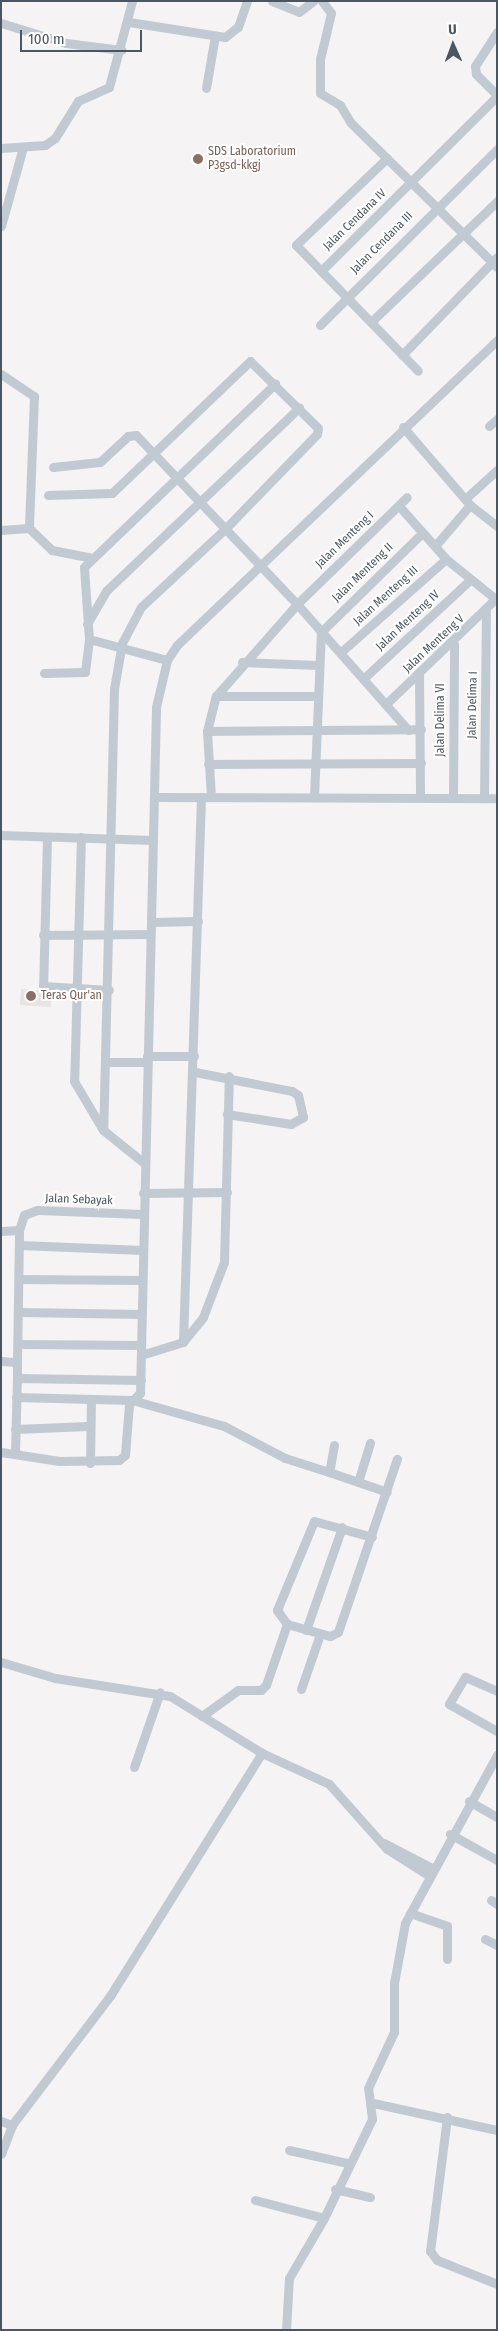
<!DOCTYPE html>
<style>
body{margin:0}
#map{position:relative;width:498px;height:2331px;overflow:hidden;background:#f5f3f3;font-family:"Fira Sans Condensed",sans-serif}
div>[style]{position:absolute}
.education>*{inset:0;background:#e6e4e5;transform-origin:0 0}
.street>*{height:9px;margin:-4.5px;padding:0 4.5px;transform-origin:4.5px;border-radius:4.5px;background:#c1cad2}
.dots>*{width:14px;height:14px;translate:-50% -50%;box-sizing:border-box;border:2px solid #fff;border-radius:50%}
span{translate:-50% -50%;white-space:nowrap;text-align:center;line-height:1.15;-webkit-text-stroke:4px #fff;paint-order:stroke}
.education-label{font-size:12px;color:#785e54}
.left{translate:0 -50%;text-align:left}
.street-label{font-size:12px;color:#4a5661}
.frame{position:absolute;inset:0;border:2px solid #4a5661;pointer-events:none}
.north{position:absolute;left:428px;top:20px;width:50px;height:50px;-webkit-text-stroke:4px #fff;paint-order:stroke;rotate:358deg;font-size:14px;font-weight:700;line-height:20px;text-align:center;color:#4a5661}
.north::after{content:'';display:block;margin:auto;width:18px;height:22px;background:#4a5661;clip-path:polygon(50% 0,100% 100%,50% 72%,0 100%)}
.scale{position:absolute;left:20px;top:30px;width:122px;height:22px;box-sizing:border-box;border:2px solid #4a5661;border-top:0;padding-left:6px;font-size:15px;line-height:18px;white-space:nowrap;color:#4a5661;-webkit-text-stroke:4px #fff;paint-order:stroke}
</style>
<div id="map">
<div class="education">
<div style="left:21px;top:989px;width:31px;height:16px;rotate:4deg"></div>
</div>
<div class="street">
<div style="left:272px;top:1px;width:29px;rotate:22deg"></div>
<div style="left:299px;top:12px;width:18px;rotate:-38deg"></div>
<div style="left:322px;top:1px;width:15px;rotate:53deg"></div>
<div style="left:331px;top:13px;width:47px;rotate:103.4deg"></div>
<div style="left:320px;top:59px;width:34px;rotate:90deg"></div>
<div style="left:320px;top:93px;width:23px;rotate:31deg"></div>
<div style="left:340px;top:105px;width:21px;rotate:59deg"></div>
<div style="left:351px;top:123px;width:205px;rotate:44.6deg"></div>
<div style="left:129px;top:22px;width:97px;rotate:8.9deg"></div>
<div style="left:225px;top:37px;width:16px;rotate:-38deg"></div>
<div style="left:238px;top:27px;width:28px;rotate:-71deg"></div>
<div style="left:1px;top:23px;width:68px;rotate:17.1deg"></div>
<div style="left:66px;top:43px;width:56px;rotate:7.1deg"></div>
<div style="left:497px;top:32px;width:40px;rotate:122.9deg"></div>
<div style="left:475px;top:66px;width:8px;rotate:83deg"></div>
<div style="left:476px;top:74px;width:30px;rotate:45deg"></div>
<div style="left:206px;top:88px;width:53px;rotate:-80.2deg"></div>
<div style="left:1px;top:148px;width:44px;rotate:-3.9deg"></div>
<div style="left:45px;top:145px;width:12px;rotate:-35deg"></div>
<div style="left:55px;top:138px;width:44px;rotate:-58.1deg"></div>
<div style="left:78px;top:101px;width:34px;rotate:-24deg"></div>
<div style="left:109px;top:87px;width:89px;rotate:-75deg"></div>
<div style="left:387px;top:158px;width:126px;rotate:136.3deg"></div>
<div style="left:296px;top:245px;width:175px;rotate:45.9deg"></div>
<div style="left:1px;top:226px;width:82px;rotate:-74.4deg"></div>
<div style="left:321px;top:271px;width:248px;rotate:-44.8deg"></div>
<div style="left:371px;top:322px;width:175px;rotate:-43.8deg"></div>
<div style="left:320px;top:325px;width:250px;rotate:-44.8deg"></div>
<div style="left:402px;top:355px;width:136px;rotate:-45.9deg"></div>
<div style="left:1px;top:374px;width:40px;rotate:34deg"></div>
<div style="left:34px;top:396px;width:132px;rotate:92.2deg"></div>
<div style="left:29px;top:528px;width:32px;rotate:44deg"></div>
<div style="left:52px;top:550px;width:41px;rotate:11.3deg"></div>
<div style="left:489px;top:426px;width:11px;rotate:-41deg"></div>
<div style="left:403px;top:427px;width:103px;rotate:49.3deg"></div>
<div style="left:470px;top:505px;width:34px;rotate:38deg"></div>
<div style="left:53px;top:467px;width:47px;rotate:-6.1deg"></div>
<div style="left:100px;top:462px;width:38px;rotate:-43deg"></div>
<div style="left:128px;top:436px;width:8px;rotate:-7deg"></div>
<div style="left:136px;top:435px;width:233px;rotate:46.4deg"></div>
<div style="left:297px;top:604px;width:168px;rotate:48.6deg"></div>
<div style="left:48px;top:495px;width:64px;rotate:-1.8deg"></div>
<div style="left:112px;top:493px;width:191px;rotate:-43.7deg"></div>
<div style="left:250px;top:361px;width:95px;rotate:44.6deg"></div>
<div style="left:318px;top:428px;width:6px;rotate:99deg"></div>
<div style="left:317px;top:434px;width:131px;rotate:134.1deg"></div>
<div style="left:226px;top:528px;width:116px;rotate:137.1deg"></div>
<div style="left:141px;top:607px;width:41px;rotate:117.8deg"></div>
<div style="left:122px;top:643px;width:47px;rotate:99.9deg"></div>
<div style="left:114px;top:689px;width:441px;rotate:91.4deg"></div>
<div style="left:465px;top:499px;width:43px;rotate:-42.2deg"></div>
<div style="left:399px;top:506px;width:71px;rotate:48.4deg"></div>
<div style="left:446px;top:559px;width:65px;rotate:38.8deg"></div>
<div style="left:1px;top:530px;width:28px;rotate:-4deg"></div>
<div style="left:435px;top:546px;width:54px;rotate:-49.5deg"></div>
<div style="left:87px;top:624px;width:39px;rotate:-60deg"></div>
<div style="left:107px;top:590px;width:265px;rotate:-43.5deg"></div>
<div style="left:89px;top:639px;width:81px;rotate:15.1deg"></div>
<div style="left:341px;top:652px;width:140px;rotate:-41.5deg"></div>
<div style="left:242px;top:662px;width:75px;rotate:2.3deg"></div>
<div style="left:44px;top:673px;width:41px;rotate:-1.4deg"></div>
<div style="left:85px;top:672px;width:33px;rotate:-83deg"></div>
<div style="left:89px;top:639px;width:72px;rotate:-94deg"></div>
<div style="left:84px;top:567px;width:265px;rotate:-43.8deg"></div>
<div style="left:419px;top:676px;width:120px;rotate:89.5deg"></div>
<div style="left:363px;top:679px;width:146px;rotate:-42.8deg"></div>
<div style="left:216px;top:696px;width:99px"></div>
<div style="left:386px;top:704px;width:151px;rotate:-43.9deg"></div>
<div style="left:207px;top:731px;width:214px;rotate:-0.5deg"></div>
<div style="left:208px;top:764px;width:213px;rotate:-0.3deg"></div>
<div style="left:155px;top:797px;width:342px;rotate:0.2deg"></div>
<div style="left:211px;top:797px;width:66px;rotate:-93.5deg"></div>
<div style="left:207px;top:731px;width:36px;rotate:-76deg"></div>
<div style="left:216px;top:696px;width:123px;rotate:-48.6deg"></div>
<div style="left:297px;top:604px;width:153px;rotate:-44.2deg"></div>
<div style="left:314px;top:797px;width:165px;rotate:-87.6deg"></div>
<div style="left:321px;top:632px;width:141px;rotate:-44.4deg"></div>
<div style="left:453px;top:797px;width:153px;rotate:-89.6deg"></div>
<div style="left:484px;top:797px;width:185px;rotate:-89.4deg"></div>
<div style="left:1px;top:835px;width:152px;rotate:1.9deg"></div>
<div style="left:81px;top:837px;width:244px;rotate:91.6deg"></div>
<div style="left:74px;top:1081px;width:57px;rotate:59.4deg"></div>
<div style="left:103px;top:1130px;width:53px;rotate:38.8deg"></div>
<div style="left:47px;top:838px;width:148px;rotate:91.5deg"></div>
<div style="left:43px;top:986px;width:66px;rotate:3.5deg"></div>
<div style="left:151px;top:922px;width:47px;rotate:-1.2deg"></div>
<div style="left:43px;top:935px;width:107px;rotate:-0.5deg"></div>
<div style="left:147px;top:1056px;width:47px"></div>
<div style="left:107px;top:1062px;width:40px"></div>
<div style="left:195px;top:1072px;width:99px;rotate:11.1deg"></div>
<div style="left:292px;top:1091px;width:7px;rotate:34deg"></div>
<div style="left:298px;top:1095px;width:23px;rotate:77deg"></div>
<div style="left:303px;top:1117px;width:14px;rotate:150deg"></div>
<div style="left:291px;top:1124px;width:65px;rotate:-171.1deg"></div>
<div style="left:143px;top:1193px;width:84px;rotate:-0.7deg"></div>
<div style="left:1px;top:1231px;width:18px;rotate:-3deg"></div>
<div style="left:20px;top:1245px;width:122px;rotate:2.3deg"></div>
<div style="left:19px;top:1279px;width:122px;rotate:0.5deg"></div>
<div style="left:20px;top:1312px;width:121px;rotate:0.9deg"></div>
<div style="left:183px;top:1342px;width:32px;rotate:-51deg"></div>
<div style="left:203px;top:1317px;width:59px;rotate:-69.1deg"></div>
<div style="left:224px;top:1262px;width:186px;rotate:-88.5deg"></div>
<div style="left:20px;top:1344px;width:121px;rotate:0.5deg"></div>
<div style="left:141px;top:1355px;width:44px;rotate:-17.2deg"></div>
<div style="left:183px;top:1342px;width:545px;rotate:-88.11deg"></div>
<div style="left:1px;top:1361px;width:16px;rotate:4deg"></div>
<div style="left:141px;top:1380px;width:124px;rotate:-179.1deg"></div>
<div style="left:17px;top:1378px;width:16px;rotate:-90deg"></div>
<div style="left:17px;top:1362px;width:132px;rotate:-89.1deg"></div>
<div style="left:19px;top:1230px;width:16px;rotate:-72deg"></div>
<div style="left:24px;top:1215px;width:14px;rotate:-21deg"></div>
<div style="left:37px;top:1210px;width:105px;rotate:2.2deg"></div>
<div style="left:16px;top:1397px;width:116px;rotate:1.5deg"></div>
<div style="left:132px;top:1400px;width:96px;rotate:15.8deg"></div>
<div style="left:224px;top:1426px;width:69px;rotate:27.7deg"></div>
<div style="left:285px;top:1458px;width:46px;rotate:17.7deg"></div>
<div style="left:15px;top:1429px;width:73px;rotate:-2.4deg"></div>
<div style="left:334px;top:1445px;width:27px;rotate:100deg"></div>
<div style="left:329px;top:1472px;width:61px;rotate:19deg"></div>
<div style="left:1px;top:1452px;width:59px;rotate:8.8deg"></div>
<div style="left:59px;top:1461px;width:60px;rotate:-1deg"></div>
<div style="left:119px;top:1460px;width:8px;rotate:-40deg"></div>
<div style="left:125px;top:1455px;width:51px;rotate:-85.5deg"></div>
<div style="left:129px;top:1404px;width:16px;rotate:-45deg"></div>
<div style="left:140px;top:1393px;width:686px;rotate:-88.66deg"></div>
<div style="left:156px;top:707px;width:48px;rotate:-76.8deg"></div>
<div style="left:167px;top:660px;width:18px;rotate:-56deg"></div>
<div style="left:177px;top:645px;width:442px;rotate:-43.6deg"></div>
<div style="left:15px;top:1453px;width:75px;rotate:-88.5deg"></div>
<div style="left:90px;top:1463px;width:64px;rotate:-89.1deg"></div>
<div style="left:358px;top:1482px;width:41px;rotate:-72.9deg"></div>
<div style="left:287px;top:1624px;width:17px;rotate:-126deg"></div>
<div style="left:277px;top:1610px;width:96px;rotate:-67.4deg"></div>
<div style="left:314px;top:1521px;width:60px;rotate:15.4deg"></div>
<div style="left:306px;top:1630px;width:109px;rotate:-70.7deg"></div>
<div style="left:1px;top:1662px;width:56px;rotate:16.5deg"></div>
<div style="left:55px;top:1678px;width:116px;rotate:8.9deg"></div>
<div style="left:170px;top:1696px;width:108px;rotate:31.8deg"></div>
<div style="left:262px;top:1753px;width:74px;rotate:24.8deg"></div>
<div style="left:329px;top:1784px;width:87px;rotate:48.3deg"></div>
<div style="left:387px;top:1849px;width:49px;rotate:32.4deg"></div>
<div style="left:301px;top:1689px;width:58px;rotate:-70.9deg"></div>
<div style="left:497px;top:1691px;width:35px;rotate:-156deg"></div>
<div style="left:465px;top:1677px;width:31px;rotate:121deg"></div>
<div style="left:449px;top:1704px;width:55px;rotate:29.4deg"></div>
<div style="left:202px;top:1716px;width:44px;rotate:-35.8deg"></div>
<div style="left:238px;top:1690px;width:23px"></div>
<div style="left:261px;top:1690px;width:7px;rotate:-45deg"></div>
<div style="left:266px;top:1685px;width:65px;rotate:-71deg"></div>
<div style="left:287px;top:1624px;width:45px;rotate:15.6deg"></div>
<div style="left:330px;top:1636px;width:9px;rotate:-27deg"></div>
<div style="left:338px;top:1632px;width:183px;rotate:-71.2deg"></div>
<div style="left:134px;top:1767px;width:79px;rotate:-70.9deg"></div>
<div style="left:469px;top:1801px;width:32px;rotate:30deg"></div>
<div style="left:450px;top:1834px;width:54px;rotate:29deg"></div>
<div style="left:384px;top:1843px;width:54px;rotate:27.5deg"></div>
<div style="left:491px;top:1900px;width:7px;rotate:34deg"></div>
<div style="left:410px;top:1913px;width:39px;rotate:19deg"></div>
<div style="left:447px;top:1926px;width:33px;rotate:90deg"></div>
<div style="left:485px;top:1939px;width:13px;rotate:27deg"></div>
<div style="left:373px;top:2103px;width:127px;rotate:12.3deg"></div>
<div style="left:447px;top:2117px;width:135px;rotate:97.2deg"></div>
<div style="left:430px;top:2251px;width:11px;rotate:52deg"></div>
<div style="left:437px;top:2260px;width:65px;rotate:21.8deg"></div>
<div style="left:1px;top:2121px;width:12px;rotate:20deg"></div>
<div style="left:289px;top:2150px;width:59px;rotate:12.6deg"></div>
<div style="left:1px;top:2154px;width:31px;rotate:-69deg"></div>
<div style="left:12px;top:2125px;width:162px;rotate:-52.8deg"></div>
<div style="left:110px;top:1996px;width:287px;rotate:-58deg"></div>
<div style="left:335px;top:2189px;width:36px;rotate:13deg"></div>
<div style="left:255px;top:2200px;width:71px;rotate:14.6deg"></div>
<div style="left:286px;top:2330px;width:52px;rotate:-86.7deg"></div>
<div style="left:289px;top:2278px;width:69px;rotate:-59.7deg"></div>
<div style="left:324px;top:2218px;width:110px;rotate:-64.1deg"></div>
<div style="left:372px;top:2119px;width:31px;rotate:-97deg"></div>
<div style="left:368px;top:2088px;width:62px;rotate:-65.1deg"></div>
<div style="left:394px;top:2032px;width:49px;rotate:-90deg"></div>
<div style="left:394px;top:1983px;width:61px;rotate:-79.6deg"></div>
<div style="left:405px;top:1923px;width:192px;rotate:-61.3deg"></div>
</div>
<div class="dots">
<div style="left:198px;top:159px;background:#8d6e63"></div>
<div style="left:31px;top:996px;background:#8d6e63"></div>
</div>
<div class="education-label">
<span class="left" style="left:208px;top:159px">SDS Laboratorium<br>P3gsd-kkgj</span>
<span class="left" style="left:41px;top:996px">Teras Qur'an</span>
</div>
<div class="street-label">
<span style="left:355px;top:220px;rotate:-44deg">Jalan Cendana IV</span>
<span style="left:382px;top:243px;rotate:-45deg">Jalan Cendana III</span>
<span style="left:345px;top:540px;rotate:-44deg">Jalan Menteng I</span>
<span style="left:363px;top:573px;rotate:-44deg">Jalan Menteng II</span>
<span style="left:386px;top:596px;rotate:-42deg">Jalan Menteng III</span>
<span style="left:408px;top:621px;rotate:-43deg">Jalan Menteng IV</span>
<span style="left:434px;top:644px;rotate:-43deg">Jalan Menteng V</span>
<span style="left:473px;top:705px;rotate:-89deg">Jalan Delima I</span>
<span style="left:441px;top:720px;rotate:-90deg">Jalan Delima VI</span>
<span style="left:79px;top:1200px;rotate:2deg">Jalan Sebayak</span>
</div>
<div class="frame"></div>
<div class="north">U</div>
<div class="scale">100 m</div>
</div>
